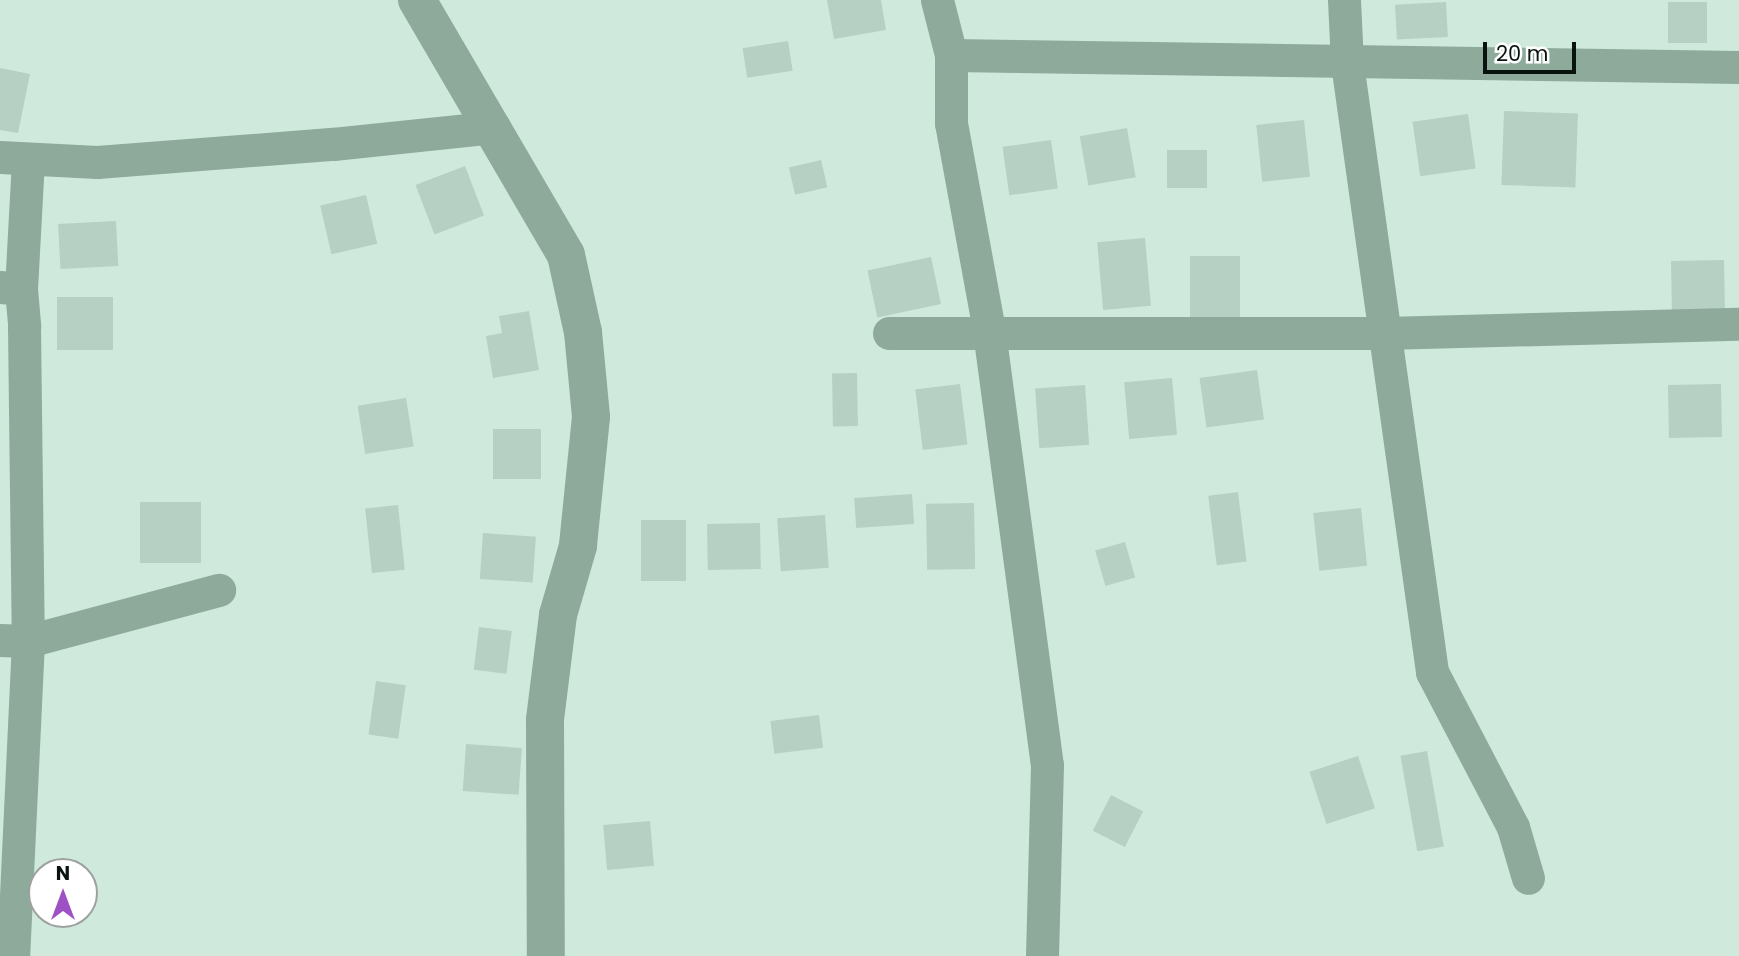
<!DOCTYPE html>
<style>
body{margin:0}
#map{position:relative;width:1739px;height:956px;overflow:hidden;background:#cfeadc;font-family:Poppins,sans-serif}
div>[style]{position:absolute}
.building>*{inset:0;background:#b6d0c3;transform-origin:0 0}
.minor>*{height:33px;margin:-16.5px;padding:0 16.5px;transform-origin:16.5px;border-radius:16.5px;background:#8daa9b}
.tertiary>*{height:38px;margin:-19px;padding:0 19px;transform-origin:19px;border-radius:19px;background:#8daa9b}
span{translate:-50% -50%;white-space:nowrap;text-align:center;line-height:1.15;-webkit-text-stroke:5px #fff;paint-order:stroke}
.north{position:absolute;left:28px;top:858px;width:70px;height:70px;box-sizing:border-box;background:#fff;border:2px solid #9da19f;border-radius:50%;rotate:0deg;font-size:19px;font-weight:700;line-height:28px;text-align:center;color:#0a140f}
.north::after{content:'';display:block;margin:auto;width:24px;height:32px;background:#9d51c2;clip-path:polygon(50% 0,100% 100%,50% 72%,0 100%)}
.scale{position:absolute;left:1483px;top:42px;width:93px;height:32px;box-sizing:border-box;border:4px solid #0a140f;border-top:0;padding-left:9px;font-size:21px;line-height:24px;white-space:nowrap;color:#0a140f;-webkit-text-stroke:5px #fff;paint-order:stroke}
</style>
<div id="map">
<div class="building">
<div style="clip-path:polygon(827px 0,881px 0,886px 30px,834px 39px)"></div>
<div style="left:1446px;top:2px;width:35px;height:51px;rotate:87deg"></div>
<div style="left:1668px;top:2px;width:39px;height:41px"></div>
<div style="left:788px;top:41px;width:30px;height:46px;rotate:81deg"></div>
<div style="clip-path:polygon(0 68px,30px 74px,18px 133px,0 130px)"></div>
<div style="left:1504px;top:111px;width:74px;height:74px;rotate:2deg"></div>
<div style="left:1468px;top:114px;width:55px;height:56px;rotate:82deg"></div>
<div style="left:1304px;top:120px;width:57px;height:48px;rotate:84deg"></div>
<div style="left:1127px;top:128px;width:50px;height:48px;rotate:80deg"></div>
<div style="left:1051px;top:140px;width:49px;height:49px;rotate:82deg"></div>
<div style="left:1167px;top:150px;width:40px;height:38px"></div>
<div style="left:821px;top:160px;width:28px;height:33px;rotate:77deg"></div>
<div style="left:465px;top:166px;width:53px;height:53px;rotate:69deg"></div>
<div style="left:366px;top:195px;width:50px;height:47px;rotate:77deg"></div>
<div style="left:116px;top:221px;width:45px;height:58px;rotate:87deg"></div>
<div style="left:1145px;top:238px;width:68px;height:48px;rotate:85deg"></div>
<div style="left:1190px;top:256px;width:50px;height:66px"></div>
<div style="left:931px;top:257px;width:48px;height:65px;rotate:78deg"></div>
<div style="left:1724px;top:260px;width:52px;height:53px;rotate:89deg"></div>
<div style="left:57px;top:297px;width:56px;height:53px"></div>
<div style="clip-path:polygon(529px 311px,539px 370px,493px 378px,486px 336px,502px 333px,499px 316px)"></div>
<div style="left:1257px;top:370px;width:50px;height:58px;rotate:82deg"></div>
<div style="left:857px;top:373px;width:53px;height:25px;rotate:89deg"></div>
<div style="left:1172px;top:378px;width:57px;height:48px;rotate:85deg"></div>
<div style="left:960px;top:384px;width:61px;height:45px;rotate:83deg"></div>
<div style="left:1721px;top:384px;width:53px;height:53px;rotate:89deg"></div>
<div style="left:1085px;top:385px;width:60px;height:50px;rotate:86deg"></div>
<div style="left:406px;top:398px;width:49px;height:49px;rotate:81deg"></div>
<div style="left:493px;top:429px;width:48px;height:50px"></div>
<div style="left:1238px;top:492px;width:70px;height:30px;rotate:83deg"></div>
<div style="left:912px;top:494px;width:30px;height:58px;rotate:86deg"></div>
<div style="left:201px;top:502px;width:61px;height:61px;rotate:90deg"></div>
<div style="left:974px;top:503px;width:66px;height:48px;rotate:89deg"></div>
<div style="left:398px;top:505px;width:65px;height:33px;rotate:84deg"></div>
<div style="left:1361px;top:508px;width:58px;height:48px;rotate:84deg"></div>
<div style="left:825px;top:515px;width:53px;height:48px;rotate:86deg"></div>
<div style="left:641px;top:520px;width:45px;height:61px"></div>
<div style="left:760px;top:523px;width:46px;height:53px;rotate:89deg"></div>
<div style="left:483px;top:533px;width:53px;height:46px;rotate:4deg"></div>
<div style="left:1125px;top:542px;width:37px;height:31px;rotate:74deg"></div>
<div style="left:479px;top:627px;width:33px;height:43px;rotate:7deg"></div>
<div style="left:376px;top:681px;width:30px;height:54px;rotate:8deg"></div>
<div style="left:819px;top:715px;width:33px;height:49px;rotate:83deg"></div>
<div style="left:466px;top:744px;width:56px;height:47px;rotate:4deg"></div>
<div style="left:1427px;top:751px;width:97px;height:27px;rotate:80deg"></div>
<div style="left:1358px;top:756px;width:55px;height:51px;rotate:72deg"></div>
<div style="left:1111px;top:795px;width:36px;height:40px;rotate:27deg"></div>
<div style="left:650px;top:821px;width:45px;height:47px;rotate:85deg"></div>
</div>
<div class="minor">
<div style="left:937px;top:0;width:57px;rotate:75.7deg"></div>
<div style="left:951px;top:55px;width:68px;rotate:90deg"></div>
<div style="left:951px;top:123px;width:211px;rotate:79.6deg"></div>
<div style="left:989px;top:331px;width:438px;rotate:82.4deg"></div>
<div style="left:1047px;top:765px;width:191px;rotate:91.5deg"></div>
<div style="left:1344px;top:0;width:63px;rotate:87.3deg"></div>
<div style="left:1347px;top:63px;width:615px;rotate:82.05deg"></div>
<div style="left:1432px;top:672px;width:175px;rotate:62.4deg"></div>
<div style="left:1513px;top:827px;width:53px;rotate:73.6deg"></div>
<div style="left:951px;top:55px;width:788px;rotate:0.87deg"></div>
<div style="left:0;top:157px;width:97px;rotate:3deg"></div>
<div style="left:97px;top:162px;width:237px;rotate:-4.4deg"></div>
<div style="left:333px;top:144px;width:162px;rotate:-6deg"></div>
<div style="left:0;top:287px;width:21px;rotate:5deg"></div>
<div style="left:21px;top:289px;width:38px;rotate:85deg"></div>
<div style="left:24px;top:327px;width:314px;rotate:89.3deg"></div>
<div style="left:28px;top:641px;width:315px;rotate:92.7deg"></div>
<div style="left:21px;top:289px;width:129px;rotate:-86.9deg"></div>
<div style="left:889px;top:333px;width:496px"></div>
<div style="left:1385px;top:333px;width:354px;rotate:-1.5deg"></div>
<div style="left:0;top:640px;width:28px;rotate:2deg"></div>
<div style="left:28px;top:641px;width:198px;rotate:-15deg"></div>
</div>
<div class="tertiary">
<div style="left:417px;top:0;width:295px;rotate:59.7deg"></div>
<div style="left:566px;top:255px;width:79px;rotate:77.6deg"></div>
<div style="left:583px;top:332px;width:85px;rotate:84.6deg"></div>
<div style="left:591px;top:417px;width:130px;rotate:95.8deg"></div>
<div style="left:578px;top:546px;width:72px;rotate:106.2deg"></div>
<div style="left:558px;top:615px;width:106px;rotate:97.1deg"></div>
<div style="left:545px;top:720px;width:236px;rotate:89.8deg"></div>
</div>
<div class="north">N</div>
<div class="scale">20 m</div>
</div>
